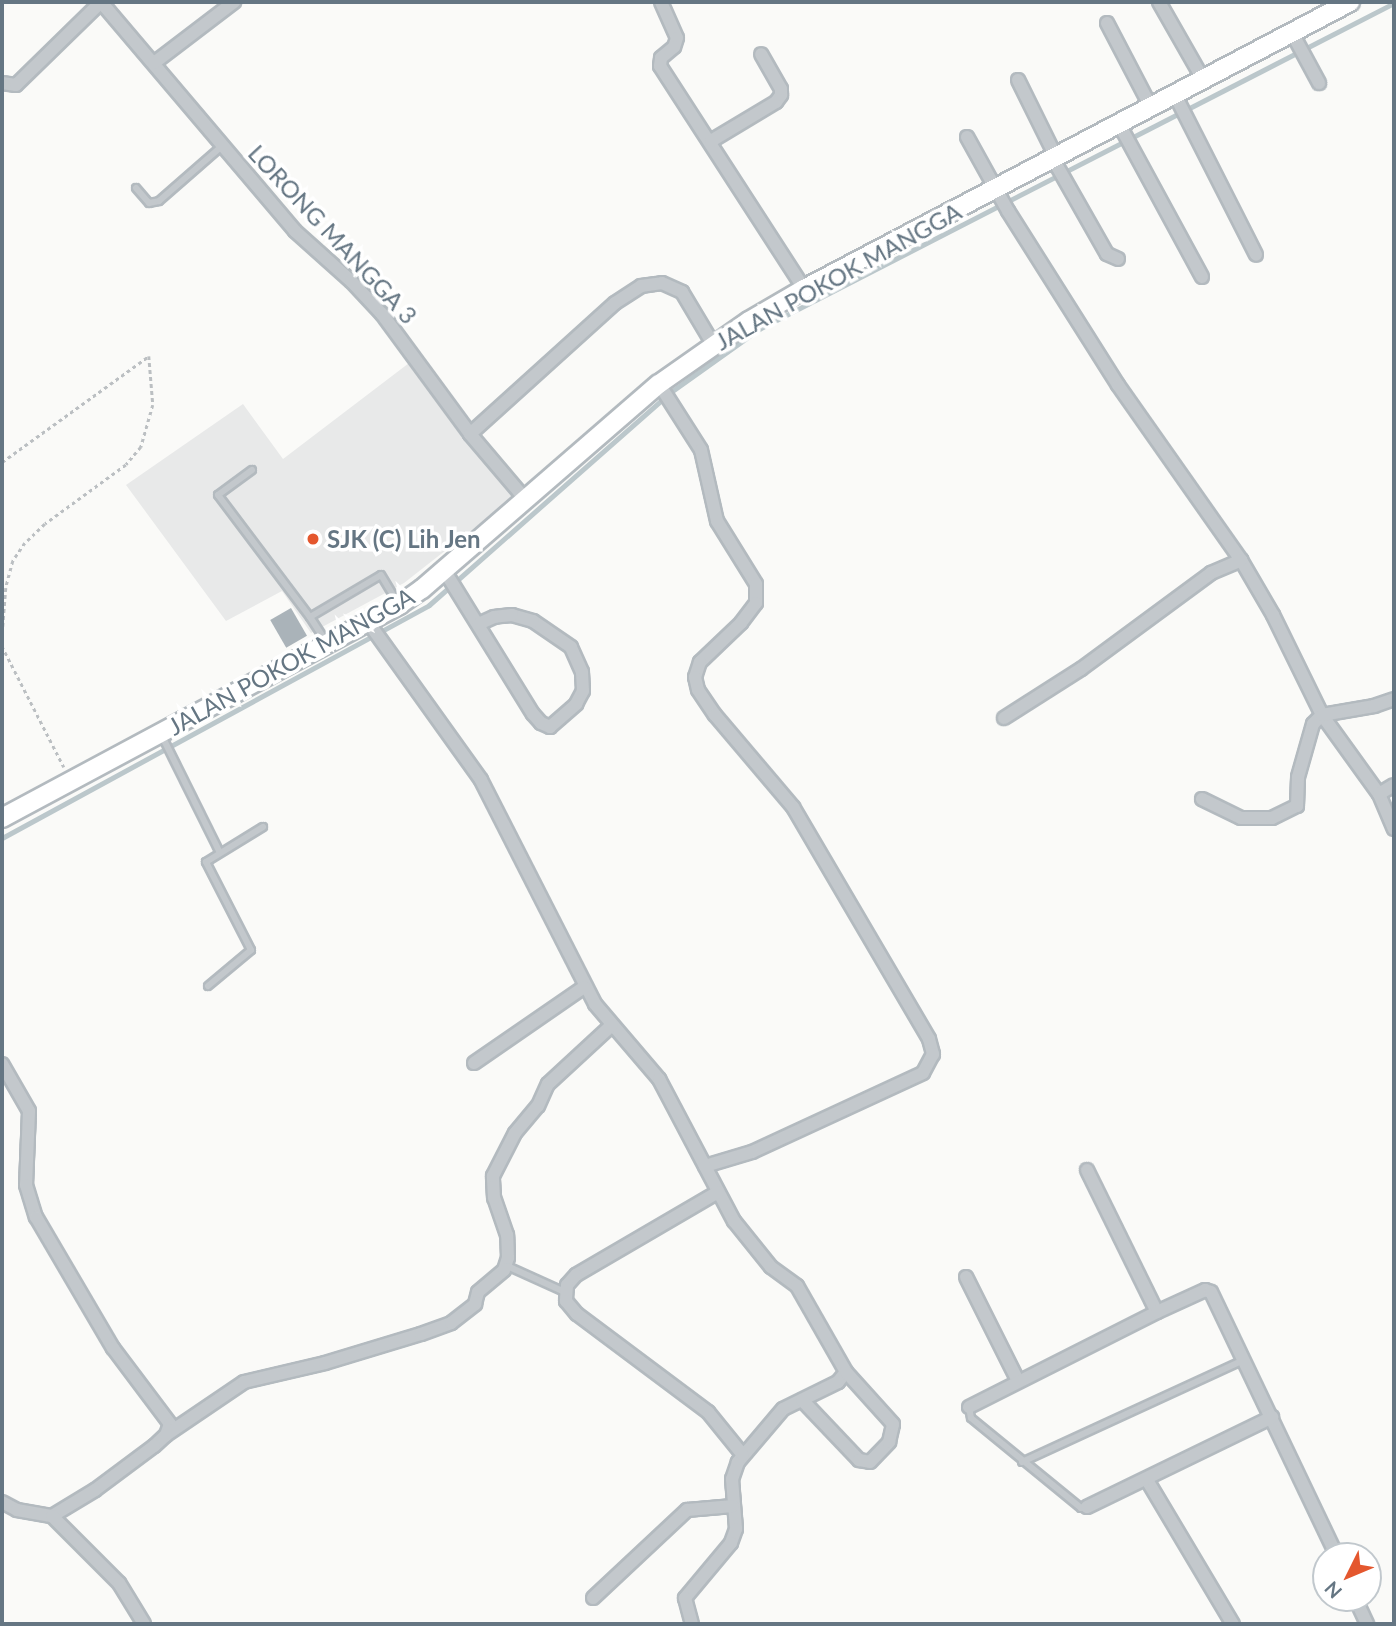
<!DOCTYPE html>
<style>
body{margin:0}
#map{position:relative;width:1396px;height:1626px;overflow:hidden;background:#fafaf8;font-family:Lato,sans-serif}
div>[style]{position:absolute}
.built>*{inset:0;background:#e8e9e9}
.stream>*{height:5px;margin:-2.5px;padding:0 2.5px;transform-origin:2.5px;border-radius:2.5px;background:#bbc7cb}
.building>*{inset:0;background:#aab3b9;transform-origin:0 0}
.path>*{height:2.5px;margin-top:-1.25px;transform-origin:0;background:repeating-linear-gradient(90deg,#bbbfc2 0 3.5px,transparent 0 7px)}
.roads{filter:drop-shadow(2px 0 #b3babf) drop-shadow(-2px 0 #b3babf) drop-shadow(0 2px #b3babf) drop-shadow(0 -2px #b3babf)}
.service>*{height:6px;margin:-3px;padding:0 3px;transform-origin:3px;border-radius:3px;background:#c3c8cc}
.minor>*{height:12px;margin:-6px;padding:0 6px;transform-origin:6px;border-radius:6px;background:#c3c8cc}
.secondary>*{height:18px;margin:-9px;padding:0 9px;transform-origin:9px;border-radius:9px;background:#fff}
.dots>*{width:19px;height:19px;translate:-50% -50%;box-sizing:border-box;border:4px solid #fff;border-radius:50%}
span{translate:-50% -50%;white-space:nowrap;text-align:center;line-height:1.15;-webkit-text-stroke:7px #fff;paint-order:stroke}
.street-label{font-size:24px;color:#657683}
.poi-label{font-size:24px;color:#657683;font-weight:700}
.left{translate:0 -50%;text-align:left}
.frame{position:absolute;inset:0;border:4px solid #657683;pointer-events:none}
.north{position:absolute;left:1312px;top:1542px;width:70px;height:70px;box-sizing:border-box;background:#fff;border:2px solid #c1c8cd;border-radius:50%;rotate:227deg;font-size:19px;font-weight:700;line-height:28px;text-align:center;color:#657683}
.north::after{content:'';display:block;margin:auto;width:24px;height:32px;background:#e4572e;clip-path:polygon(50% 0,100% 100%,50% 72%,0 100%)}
</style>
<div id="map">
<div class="built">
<div style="clip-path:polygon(413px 360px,515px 496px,404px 583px,311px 633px,282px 591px,226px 621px,126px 485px,243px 404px,283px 459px)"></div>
</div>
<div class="stream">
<div style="left:2px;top:838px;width:486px;rotate:-28.6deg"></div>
<div style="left:429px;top:605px;width:319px;rotate:-41.4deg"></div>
<div style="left:668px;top:394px;width:112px;rotate:-35.5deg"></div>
<div style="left:759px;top:329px;width:714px;rotate:-27.18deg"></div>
</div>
<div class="building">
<div style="left:291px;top:608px;width:32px;height:24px;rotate:60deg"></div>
</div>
<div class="path">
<div style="left:2px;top:462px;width:181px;rotate:-35.8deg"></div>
<div style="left:149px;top:356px;width:49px;rotate:85.3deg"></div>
<div style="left:153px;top:405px;width:44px;rotate:105.9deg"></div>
<div style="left:141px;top:447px;width:23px;rotate:130deg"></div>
<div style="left:126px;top:465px;width:100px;rotate:143.9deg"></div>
<div style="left:45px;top:524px;width:28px;rotate:136deg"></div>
<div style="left:25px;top:543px;width:22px;rotate:124deg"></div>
<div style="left:13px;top:561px;width:28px;rotate:105deg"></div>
<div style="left:6px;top:588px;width:51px;rotate:94.5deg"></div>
<div style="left:2px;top:646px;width:136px;rotate:62.9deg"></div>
</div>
<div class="roads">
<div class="service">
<div style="left:136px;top:188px;width:20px;rotate:49deg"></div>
<div style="left:149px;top:203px;width:10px;rotate:-11deg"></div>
<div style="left:159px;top:201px;width:84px;rotate:-41.1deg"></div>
<div style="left:252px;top:470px;width:42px;rotate:143.7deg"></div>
<div style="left:218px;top:495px;width:153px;rotate:53deg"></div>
<div style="left:310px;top:617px;width:82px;rotate:-30.6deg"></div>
<div style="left:381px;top:575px;width:33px;rotate:59deg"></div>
<div style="left:310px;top:617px;width:30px;rotate:57deg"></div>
<div style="left:161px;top:734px;width:131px;rotate:63.6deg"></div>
<div style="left:208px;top:986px;width:56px;rotate:-39.9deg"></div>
<div style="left:251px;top:950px;width:99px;rotate:-117.1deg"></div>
<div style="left:206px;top:862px;width:67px;rotate:-31.6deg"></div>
<div style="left:505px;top:1265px;width:68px;rotate:24.3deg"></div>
<div style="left:969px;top:1407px;width:11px;rotate:80deg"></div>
<div style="left:971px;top:1418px;width:142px;rotate:39.3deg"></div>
<div style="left:1081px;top:1508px;width:6px;rotate:-9deg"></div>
<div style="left:1022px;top:1462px;width:244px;rotate:-24.7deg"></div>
</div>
<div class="minor">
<div style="left:101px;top:2px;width:300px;rotate:49.7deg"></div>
<div style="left:295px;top:231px;width:75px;rotate:41.8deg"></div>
<div style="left:351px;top:281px;width:45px;rotate:46.8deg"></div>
<div style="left:382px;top:314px;width:149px;rotate:53.7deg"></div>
<div style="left:470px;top:434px;width:87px;rotate:49.7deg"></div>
<div style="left:661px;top:2px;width:39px;rotate:66deg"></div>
<div style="left:677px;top:38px;width:9px;rotate:108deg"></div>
<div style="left:674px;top:47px;width:17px;rotate:140deg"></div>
<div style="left:661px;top:58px;width:8px;rotate:97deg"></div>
<div style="left:660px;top:66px;width:265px;rotate:57.1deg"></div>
<div style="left:1159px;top:2px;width:89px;rotate:60.3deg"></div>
<div style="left:1107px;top:23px;width:95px;rotate:62.4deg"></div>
<div style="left:1292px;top:33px;width:57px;rotate:61.6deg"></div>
<div style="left:154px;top:63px;width:101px;rotate:-37.3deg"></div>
<div style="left:1018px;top:80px;width:86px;rotate:63.7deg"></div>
<div style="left:2px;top:83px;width:14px;rotate:8deg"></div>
<div style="left:16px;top:85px;width:119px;rotate:-44.3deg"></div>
<div style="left:1175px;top:95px;width:179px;rotate:63.1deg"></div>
<div style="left:1119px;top:124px;width:174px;rotate:61.5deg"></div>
<div style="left:967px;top:137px;width:85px;rotate:61deg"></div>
<div style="left:1008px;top:211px;width:206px;rotate:57.7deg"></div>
<div style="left:1118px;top:385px;width:214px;rotate:54.9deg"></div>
<div style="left:1241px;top:560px;width:64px;rotate:59.8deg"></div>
<div style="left:1273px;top:615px;width:111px;rotate:63.9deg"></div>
<div style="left:1322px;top:715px;width:97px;rotate:54.2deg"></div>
<div style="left:1379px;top:794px;width:38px;rotate:67deg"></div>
<div style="left:711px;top:141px;width:76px;rotate:-31deg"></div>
<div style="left:776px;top:102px;width:9px;rotate:-54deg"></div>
<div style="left:781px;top:95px;width:6px;rotate:-90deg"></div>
<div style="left:781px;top:89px;width:40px;rotate:-119.7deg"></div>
<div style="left:1053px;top:159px;width:109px;rotate:60.4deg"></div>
<div style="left:1107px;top:254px;width:12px;rotate:24deg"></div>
<div style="left:659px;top:384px;width:78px;rotate:57.5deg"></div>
<div style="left:701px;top:450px;width:73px;rotate:77.3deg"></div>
<div style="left:717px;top:521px;width:74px;rotate:58.2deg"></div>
<div style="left:756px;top:584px;width:19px;rotate:90deg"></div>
<div style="left:756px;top:603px;width:25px;rotate:127deg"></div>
<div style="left:741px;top:623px;width:57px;rotate:136.4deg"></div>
<div style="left:700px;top:662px;width:16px;rotate:108deg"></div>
<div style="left:695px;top:677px;width:13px;rotate:77deg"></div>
<div style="left:698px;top:690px;width:30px;rotate:56deg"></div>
<div style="left:715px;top:715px;width:121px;rotate:49.7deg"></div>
<div style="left:793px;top:807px;width:269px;rotate:59.6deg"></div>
<div style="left:929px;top:1039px;width:16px;rotate:75deg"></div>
<div style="left:933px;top:1054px;width:21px;rotate:118deg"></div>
<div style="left:923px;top:1073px;width:188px;rotate:155.2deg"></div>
<div style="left:752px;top:1152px;width:49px;rotate:163.4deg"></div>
<div style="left:470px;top:434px;width:195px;rotate:-42.1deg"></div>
<div style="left:615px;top:303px;width:31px;rotate:-33deg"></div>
<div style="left:641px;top:286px;width:21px;rotate:-8deg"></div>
<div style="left:662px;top:283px;width:22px;rotate:24deg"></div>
<div style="left:682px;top:292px;width:61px;rotate:59.2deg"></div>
<div style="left:444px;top:570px;width:169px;rotate:58.3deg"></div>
<div style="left:533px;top:714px;width:12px;rotate:48deg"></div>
<div style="left:541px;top:723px;width:10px;rotate:24deg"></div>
<div style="left:550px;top:727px;width:35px;rotate:-41deg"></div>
<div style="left:576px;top:704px;width:15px;rotate:-62deg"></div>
<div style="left:583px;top:691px;width:19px;rotate:-93deg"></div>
<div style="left:582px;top:672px;width:27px;rotate:-114deg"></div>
<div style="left:571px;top:647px;width:46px;rotate:-145.6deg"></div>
<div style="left:533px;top:621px;width:22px;rotate:-164deg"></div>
<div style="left:512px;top:615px;width:18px;rotate:174deg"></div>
<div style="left:494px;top:617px;width:17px;rotate:156deg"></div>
<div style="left:368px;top:622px;width:194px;rotate:54.4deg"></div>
<div style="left:481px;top:780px;width:251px;rotate:63deg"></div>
<div style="left:595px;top:1004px;width:99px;rotate:49.5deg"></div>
<div style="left:659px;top:1079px;width:161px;rotate:62.2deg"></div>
<div style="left:734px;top:1221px;width:59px;rotate:51.2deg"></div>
<div style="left:771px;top:1267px;width:32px;rotate:36deg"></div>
<div style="left:797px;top:1286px;width:99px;rotate:60.3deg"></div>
<div style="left:846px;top:1372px;width:13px;rotate:129deg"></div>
<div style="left:838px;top:1382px;width:61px;rotate:153.9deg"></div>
<div style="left:783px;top:1409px;width:70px;rotate:130.3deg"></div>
<div style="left:738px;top:1462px;width:18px;rotate:109deg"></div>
<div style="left:732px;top:1479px;width:50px;rotate:85.4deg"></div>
<div style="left:736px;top:1529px;width:15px;rotate:110deg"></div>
<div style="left:731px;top:1543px;width:72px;rotate:129.9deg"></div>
<div style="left:685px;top:1598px;width:27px;rotate:75deg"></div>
<div style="left:1004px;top:718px;width:91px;rotate:-32.5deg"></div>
<div style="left:1081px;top:669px;width:162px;rotate:-36.4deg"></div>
<div style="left:1211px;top:573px;width:33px;rotate:-23deg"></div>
<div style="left:1379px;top:794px;width:17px;rotate:-31deg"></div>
<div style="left:1202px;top:799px;width:43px;rotate:26deg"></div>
<div style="left:1241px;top:818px;width:31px"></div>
<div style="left:1272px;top:818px;width:28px;rotate:-26deg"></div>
<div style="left:1297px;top:806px;width:29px;rotate:-88deg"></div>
<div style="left:1298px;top:777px;width:55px;rotate:-74.2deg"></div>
<div style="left:1313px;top:724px;width:13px;rotate:-45deg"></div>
<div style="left:1322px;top:715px;width:53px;rotate:-9.8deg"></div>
<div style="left:1374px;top:706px;width:21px;rotate:-19deg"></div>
<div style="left:474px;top:1063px;width:134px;rotate:-34.6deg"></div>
<div style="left:2px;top:1064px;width:54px;rotate:60.1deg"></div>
<div style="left:29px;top:1111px;width:74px;rotate:92.3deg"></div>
<div style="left:26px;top:1185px;width:34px;rotate:73deg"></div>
<div style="left:36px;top:1217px;width:152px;rotate:59.6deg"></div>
<div style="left:113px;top:1348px;width:95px;rotate:53.1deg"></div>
<div style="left:170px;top:1424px;width:12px;rotate:110deg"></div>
<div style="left:166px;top:1435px;width:16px;rotate:137deg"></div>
<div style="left:154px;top:1446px;width:74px;rotate:143.3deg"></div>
<div style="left:95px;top:1490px;width:50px;rotate:148.8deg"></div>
<div style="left:1087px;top:1170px;width:158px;rotate:63.8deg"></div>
<div style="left:718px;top:1192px;width:164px;rotate:149.7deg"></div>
<div style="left:576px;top:1275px;width:13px;rotate:132deg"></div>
<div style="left:567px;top:1285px;width:16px;rotate:94deg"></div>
<div style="left:566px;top:1301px;width:17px;rotate:50deg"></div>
<div style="left:577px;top:1314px;width:164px;rotate:36.8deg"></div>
<div style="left:708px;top:1412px;width:55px;rotate:50.9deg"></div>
<div style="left:966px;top:1277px;width:116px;rotate:63.4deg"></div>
<div style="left:802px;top:1400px;width:83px;rotate:46.5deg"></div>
<div style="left:859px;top:1460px;width:11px;rotate:10deg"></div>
<div style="left:870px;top:1462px;width:28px;rotate:-46deg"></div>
<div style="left:889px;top:1442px;width:18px;rotate:-77deg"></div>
<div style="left:893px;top:1424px;width:70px;rotate:-132.1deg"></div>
<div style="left:969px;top:1407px;width:211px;rotate:-26.8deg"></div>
<div style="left:1157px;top:1312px;width:53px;rotate:-24.6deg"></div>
<div style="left:1205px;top:1290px;width:6px;rotate:18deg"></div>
<div style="left:1211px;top:1292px;width:293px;rotate:64.5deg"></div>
<div style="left:166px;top:1435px;width:94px;rotate:-34.2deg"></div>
<div style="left:244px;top:1382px;width:83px;rotate:-13.2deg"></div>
<div style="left:325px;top:1363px;width:100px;rotate:-16.8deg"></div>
<div style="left:421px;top:1334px;width:32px;rotate:-20deg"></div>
<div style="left:451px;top:1323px;width:31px;rotate:-38deg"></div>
<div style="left:475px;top:1304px;width:12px;rotate:-76deg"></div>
<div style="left:478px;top:1292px;width:34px;rotate:-40deg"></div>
<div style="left:504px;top:1270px;width:13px;rotate:-72deg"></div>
<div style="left:508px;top:1258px;width:23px;rotate:-92deg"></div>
<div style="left:507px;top:1235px;width:39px;rotate:-109deg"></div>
<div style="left:494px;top:1198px;width:22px;rotate:-93deg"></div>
<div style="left:493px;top:1176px;width:48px;rotate:-62.9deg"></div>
<div style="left:515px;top:1133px;width:35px;rotate:-50deg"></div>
<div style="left:538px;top:1106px;width:24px;rotate:-66deg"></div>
<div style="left:548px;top:1084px;width:87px;rotate:-42.7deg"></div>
<div style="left:1147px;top:1480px;width:168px;rotate:59.2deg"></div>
<div style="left:2px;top:1502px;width:17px;rotate:28deg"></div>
<div style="left:17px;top:1510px;width:36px;rotate:10deg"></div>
<div style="left:52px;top:1516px;width:95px;rotate:45deg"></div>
<div style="left:119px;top:1583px;width:48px;rotate:58.6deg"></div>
<div style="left:1087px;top:1507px;width:206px;rotate:-25.9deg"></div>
<div style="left:593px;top:1598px;width:129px;rotate:-43.1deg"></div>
<div style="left:687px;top:1510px;width:46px;rotate:-5deg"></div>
<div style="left:1355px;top:1598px;width:29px;rotate:65deg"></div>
</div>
<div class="secondary">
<div style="left:2px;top:818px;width:451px;rotate:-28.2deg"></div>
<div style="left:399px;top:605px;width:28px;rotate:-35deg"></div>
<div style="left:422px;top:589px;width:313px;rotate:-40.9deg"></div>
<div style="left:659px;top:384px;width:110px;rotate:-35deg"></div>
<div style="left:749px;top:321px;width:64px;rotate:-30.2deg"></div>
<div style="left:804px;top:289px;width:617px;rotate:-27.73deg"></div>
</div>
</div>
<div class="dots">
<div style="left:313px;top:539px;background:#e4572e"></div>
</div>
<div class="street-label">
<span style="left:333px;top:234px;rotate:47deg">LORONG MANGGA 3</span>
<span style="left:838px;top:276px;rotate:-29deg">JALAN POKOK MANGGA</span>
<span style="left:291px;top:661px;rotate:-29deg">JALAN POKOK MANGGA</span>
</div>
<div class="poi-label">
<span class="left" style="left:327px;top:539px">SJK (C) Lih Jen</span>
</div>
<div class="frame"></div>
<div class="north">N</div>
</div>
